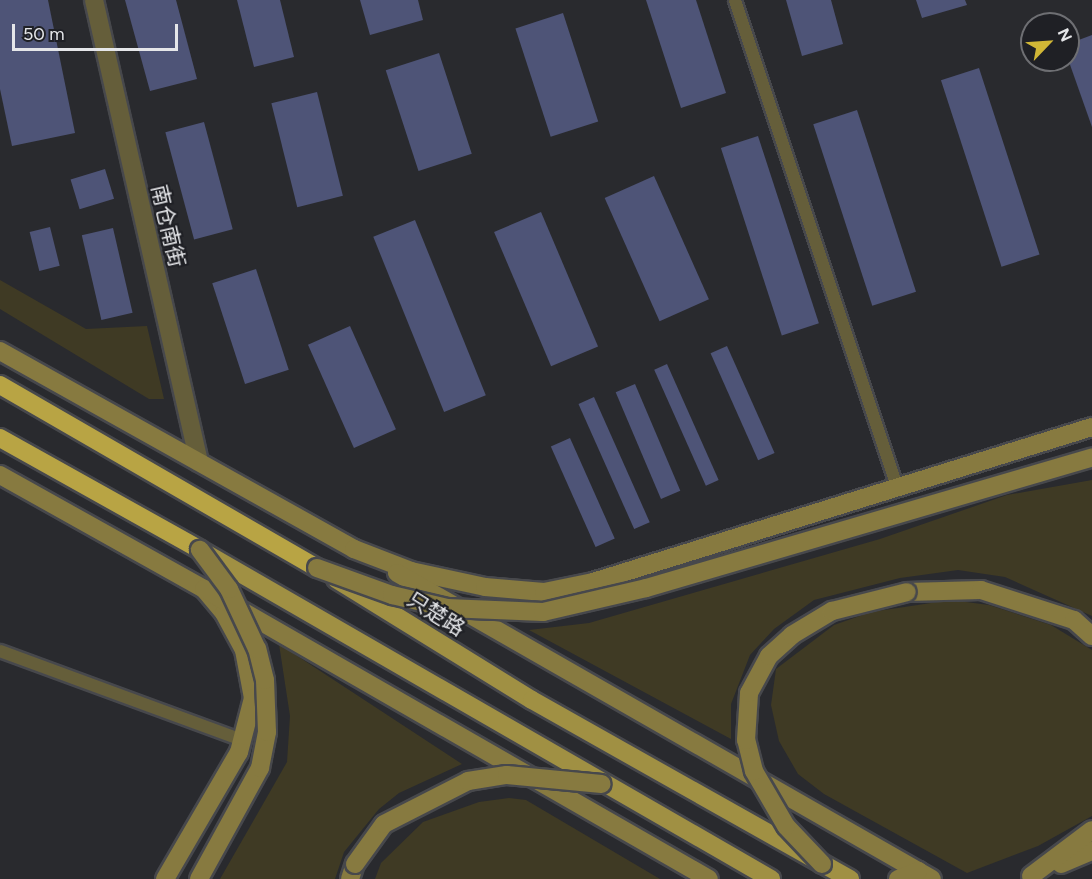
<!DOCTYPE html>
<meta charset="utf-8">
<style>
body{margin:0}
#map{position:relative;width:1092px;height:879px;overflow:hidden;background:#292a2e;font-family:Figtree,"Noto Sans SC",sans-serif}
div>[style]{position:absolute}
.green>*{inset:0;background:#3f3a24}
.building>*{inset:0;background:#4e5477;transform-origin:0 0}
.roads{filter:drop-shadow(2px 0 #47484c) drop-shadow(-2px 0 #47484c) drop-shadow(0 2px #47484c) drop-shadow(0 -2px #47484c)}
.lane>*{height:12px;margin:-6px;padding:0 6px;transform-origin:6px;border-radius:6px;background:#655e3a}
.street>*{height:18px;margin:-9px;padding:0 9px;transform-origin:9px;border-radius:9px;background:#655e3a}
.secondary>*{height:18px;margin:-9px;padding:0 9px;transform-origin:9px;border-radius:9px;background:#877a40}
.primary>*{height:18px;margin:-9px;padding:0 9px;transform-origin:9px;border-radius:9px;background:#a09043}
.highway>*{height:18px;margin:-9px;padding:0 9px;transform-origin:9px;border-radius:9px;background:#b8a444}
.bridges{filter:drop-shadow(2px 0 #47484c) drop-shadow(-2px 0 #47484c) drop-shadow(0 2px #47484c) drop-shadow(0 -2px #47484c)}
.secondary-bridge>*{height:18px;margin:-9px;padding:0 9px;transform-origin:9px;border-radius:9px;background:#877a40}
span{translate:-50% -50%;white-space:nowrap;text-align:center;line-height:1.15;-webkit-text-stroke:4.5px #1f2025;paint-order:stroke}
.street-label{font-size:21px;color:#e5e6e9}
.north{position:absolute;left:1020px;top:12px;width:60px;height:60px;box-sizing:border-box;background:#1f2025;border:2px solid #6e6f73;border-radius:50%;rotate:65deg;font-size:16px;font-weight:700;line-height:24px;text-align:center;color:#e5e6e9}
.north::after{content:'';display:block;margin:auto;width:21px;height:27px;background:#d1b736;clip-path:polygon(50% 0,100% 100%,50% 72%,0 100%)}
.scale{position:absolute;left:12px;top:24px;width:166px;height:27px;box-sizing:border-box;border:3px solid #e5e6e9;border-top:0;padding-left:8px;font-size:18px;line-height:21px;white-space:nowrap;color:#e5e6e9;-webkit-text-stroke:4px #1f2025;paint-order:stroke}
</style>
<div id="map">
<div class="green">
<div style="clip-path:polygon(0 280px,86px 329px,147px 326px,164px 399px,149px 399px,0 309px)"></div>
<div style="clip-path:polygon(1092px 480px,1092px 616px,1005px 577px,958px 570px,900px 578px,814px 600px,774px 629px,750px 655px,731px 704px,731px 739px,529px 630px,589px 623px,880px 539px,1007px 495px)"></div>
<div style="clip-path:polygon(951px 600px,989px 605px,1051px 625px,1092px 650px,1092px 816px,1038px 846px,967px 873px,824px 794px,798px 774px,779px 741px,771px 705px,776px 669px,834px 625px,871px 612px)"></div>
<div style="clip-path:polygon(279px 644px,462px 764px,399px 793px,379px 809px,344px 852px,335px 879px,220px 879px,287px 762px,290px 716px)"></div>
<div style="clip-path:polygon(509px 798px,526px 800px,660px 879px,375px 879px,381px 863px,423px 822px,479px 802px)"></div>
</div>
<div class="building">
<div style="clip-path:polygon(0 0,48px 0,75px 133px,12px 146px,0 89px)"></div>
<div style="clip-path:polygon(125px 0,176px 0,197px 79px,150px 91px)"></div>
<div style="clip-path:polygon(237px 0,280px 0,294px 57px,254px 67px)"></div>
<div style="clip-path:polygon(360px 0,418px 0,423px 20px,370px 35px)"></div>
<div style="clip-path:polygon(646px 0,696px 0,726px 93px,681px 108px)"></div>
<div style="clip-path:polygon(786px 0,831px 0,843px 44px,802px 56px)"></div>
<div style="clip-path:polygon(916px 0,965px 0,967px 5px,922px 18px)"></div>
<div style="left:563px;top:13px;width:114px;height:50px;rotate:72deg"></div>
<div style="clip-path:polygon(1092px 35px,1092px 127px,1068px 59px,1068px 44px)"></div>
<div style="left:439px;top:53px;width:106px;height:56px;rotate:72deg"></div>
<div style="left:979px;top:68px;width:196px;height:40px;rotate:72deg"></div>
<div style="left:317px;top:92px;width:107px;height:47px;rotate:76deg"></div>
<div style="left:857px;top:110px;width:191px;height:46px;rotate:72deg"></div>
<div style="left:204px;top:122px;width:111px;height:40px;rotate:75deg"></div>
<div style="left:758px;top:136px;width:197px;height:39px;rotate:72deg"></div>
<div style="left:105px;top:169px;width:31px;height:36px;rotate:73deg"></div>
<div style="left:654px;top:176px;width:135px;height:54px;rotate:66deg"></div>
<div style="left:541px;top:212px;width:146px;height:51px;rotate:67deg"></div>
<div style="left:415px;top:220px;width:189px;height:45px;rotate:68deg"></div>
<div style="left:50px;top:227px;width:40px;height:21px;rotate:76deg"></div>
<div style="left:113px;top:228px;width:87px;height:32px;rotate:77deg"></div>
<div style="left:256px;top:269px;width:106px;height:46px;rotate:72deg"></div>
<div style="left:350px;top:326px;width:113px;height:46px;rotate:66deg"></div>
<div style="left:727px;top:346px;width:117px;height:18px;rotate:66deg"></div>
<div style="left:667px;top:364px;width:127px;height:14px;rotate:66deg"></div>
<div style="left:635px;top:384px;width:116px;height:21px;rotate:67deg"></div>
<div style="left:594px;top:397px;width:137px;height:17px;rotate:66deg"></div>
<div style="left:570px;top:438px;width:110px;height:21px;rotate:66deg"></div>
</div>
<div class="roads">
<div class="lane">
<div style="left:735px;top:0;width:512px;rotate:71.57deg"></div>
<div style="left:0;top:651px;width:258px;rotate:20.2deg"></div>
</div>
<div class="street">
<div style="left:94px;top:0;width:474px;rotate:77.2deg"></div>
</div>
<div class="secondary">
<div style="left:0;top:351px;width:406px;rotate:29.2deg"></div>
<div style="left:354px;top:549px;width:61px;rotate:21.1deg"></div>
<div style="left:411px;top:571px;width:76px;rotate:12.2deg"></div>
<div style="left:485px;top:587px;width:59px;rotate:4.8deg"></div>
<div style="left:544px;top:592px;width:50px;rotate:-11.5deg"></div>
<div style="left:593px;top:582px;width:523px;rotate:-17.26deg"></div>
<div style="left:0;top:475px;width:234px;rotate:29.2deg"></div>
<div style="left:204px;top:589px;width:31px;rotate:50deg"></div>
<div style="left:224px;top:613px;width:42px;rotate:61.6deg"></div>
<div style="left:244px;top:650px;width:49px;rotate:79.4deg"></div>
<div style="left:253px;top:698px;width:56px;rotate:104.5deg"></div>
<div style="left:239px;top:752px;width:147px;rotate:120.2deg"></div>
<div style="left:397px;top:573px;width:616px;rotate:29.77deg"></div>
<div style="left:204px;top:589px;width:582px;rotate:29.87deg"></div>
<div style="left:907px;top:592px;width:74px;rotate:-1.5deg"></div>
<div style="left:981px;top:590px;width:98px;rotate:17.9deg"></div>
<div style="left:1074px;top:620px;width:24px;rotate:42deg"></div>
<div style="left:1061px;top:864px;width:34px;rotate:-23deg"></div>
<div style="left:1031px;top:876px;width:76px;rotate:-37deg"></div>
<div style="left:350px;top:879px;width:16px;rotate:-72deg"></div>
<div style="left:898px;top:879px;width:22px;rotate:-22deg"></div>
</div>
<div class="primary">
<div style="left:200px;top:550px;width:659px;rotate:29.95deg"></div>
<div style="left:336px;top:579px;width:230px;rotate:31.7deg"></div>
<div style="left:532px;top:700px;width:365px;rotate:29.4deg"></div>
</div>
<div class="highway">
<div style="left:0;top:385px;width:366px;rotate:30deg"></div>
<div style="left:0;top:438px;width:229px;rotate:29.2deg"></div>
</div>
</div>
<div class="bridges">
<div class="secondary-bridge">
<div style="left:317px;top:568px;width:80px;rotate:19.8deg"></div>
<div style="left:392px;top:595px;width:57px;rotate:13.3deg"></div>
<div style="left:447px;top:608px;width:96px;rotate:2.4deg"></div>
<div style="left:543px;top:612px;width:106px;rotate:-13.1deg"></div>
<div style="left:646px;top:588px;width:465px;rotate:-16.3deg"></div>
<div style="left:355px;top:864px;width:49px;rotate:-54.1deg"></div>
<div style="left:384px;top:824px;width:94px;rotate:-27.1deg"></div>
<div style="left:468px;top:781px;width:39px;rotate:-9deg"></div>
<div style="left:507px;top:775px;width:95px;rotate:5.4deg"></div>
<div style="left:822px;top:864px;width:52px;rotate:-133.5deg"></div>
<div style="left:786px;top:826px;width:64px;rotate:-120.2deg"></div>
<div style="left:754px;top:771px;width:32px;rotate:-104deg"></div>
<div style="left:746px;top:740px;width:47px;rotate:-86.3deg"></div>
<div style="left:749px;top:693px;width:42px;rotate:-61.6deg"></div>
<div style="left:769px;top:656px;width:31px;rotate:-42deg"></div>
<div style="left:792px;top:635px;width:47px;rotate:-31deg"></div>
<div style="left:832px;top:611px;width:77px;rotate:-14.2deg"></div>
<div style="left:199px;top:879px;width:127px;rotate:-61.2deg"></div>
<div style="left:260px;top:768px;width:37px;rotate:-79deg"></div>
<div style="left:267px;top:732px;width:52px;rotate:-92.2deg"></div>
<div style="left:265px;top:680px;width:32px;rotate:-104deg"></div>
<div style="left:257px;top:649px;width:66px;rotate:-115deg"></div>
<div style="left:229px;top:589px;width:49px;rotate:-126.6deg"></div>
</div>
</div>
<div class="street-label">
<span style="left:168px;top:226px;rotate:77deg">南仓南街</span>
<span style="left:436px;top:614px;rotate:32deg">只楚路</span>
</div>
<div class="north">N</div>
<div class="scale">50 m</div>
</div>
